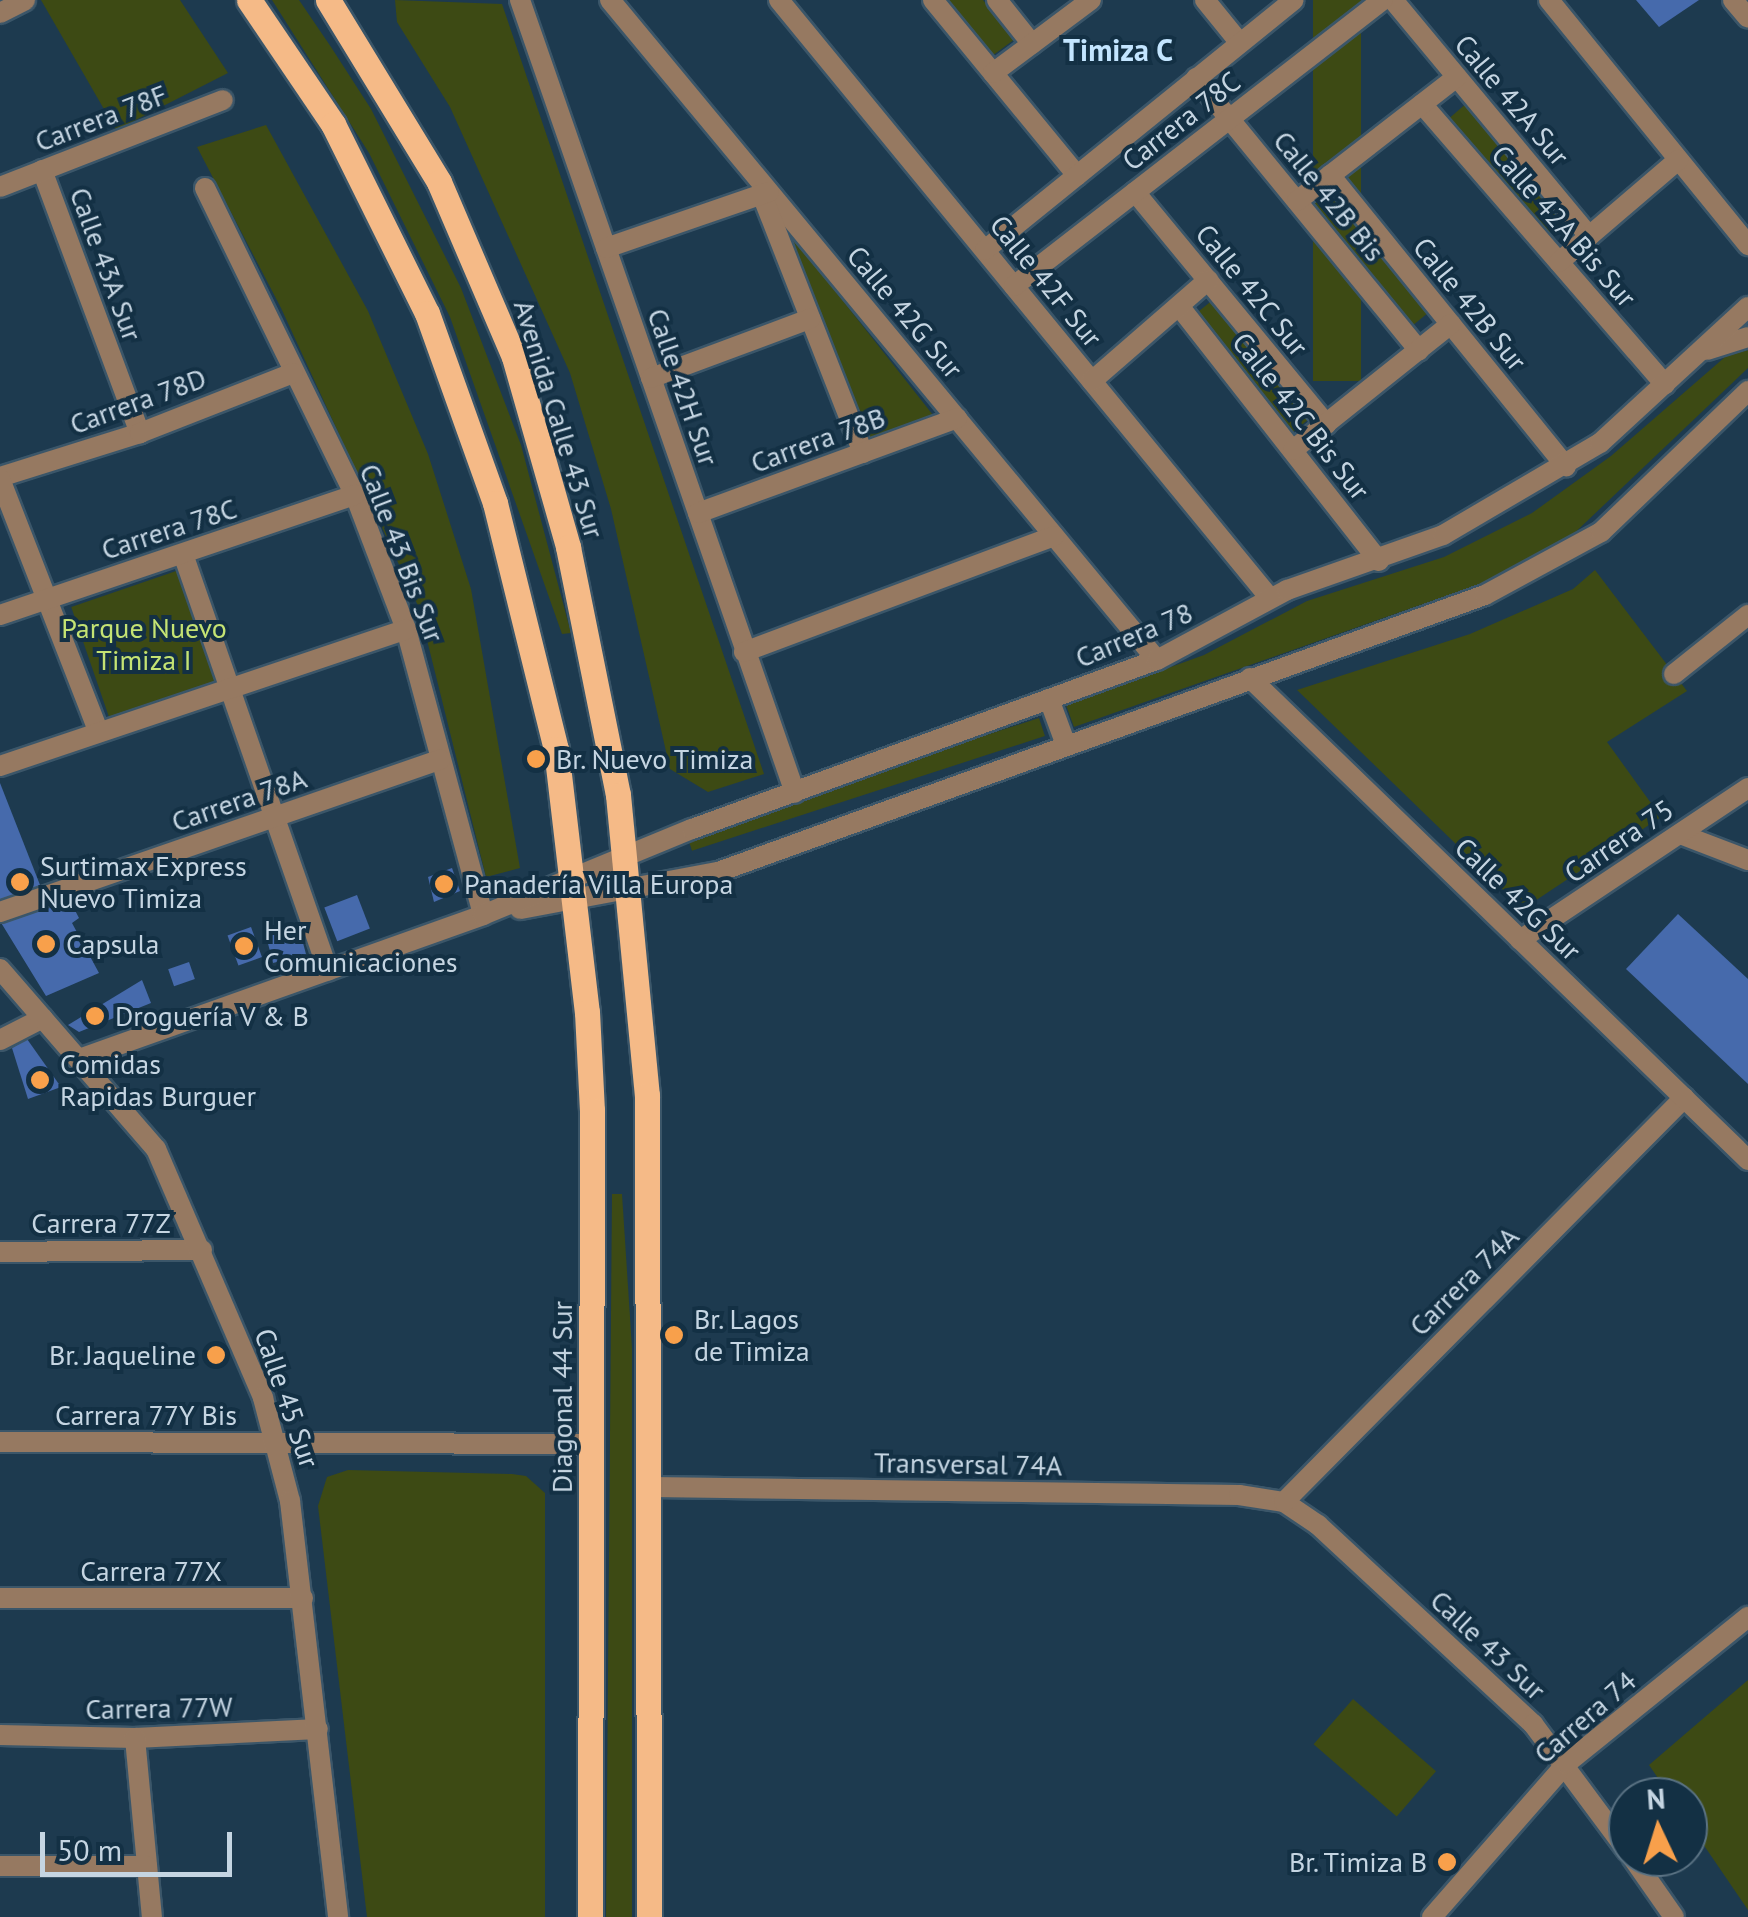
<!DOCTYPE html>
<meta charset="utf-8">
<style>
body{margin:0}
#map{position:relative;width:1748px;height:1917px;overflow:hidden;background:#1d3a4f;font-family:"PT Sans",sans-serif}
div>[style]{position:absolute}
.green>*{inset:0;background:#3d4a14;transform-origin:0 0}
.building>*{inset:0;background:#466aac;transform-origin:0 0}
.roads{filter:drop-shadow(2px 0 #3b5669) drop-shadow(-2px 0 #3b5669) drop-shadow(0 2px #3b5669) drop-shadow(0 -2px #3b5669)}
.minor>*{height:20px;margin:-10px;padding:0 10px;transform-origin:10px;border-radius:10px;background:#967961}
.tertiary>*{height:20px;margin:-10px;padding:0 10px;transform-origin:10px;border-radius:10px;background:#967961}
.primary>*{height:25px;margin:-12.5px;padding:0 12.5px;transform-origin:12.5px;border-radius:12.5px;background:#f5ba87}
.dots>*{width:28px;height:28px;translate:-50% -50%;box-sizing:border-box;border:5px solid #133044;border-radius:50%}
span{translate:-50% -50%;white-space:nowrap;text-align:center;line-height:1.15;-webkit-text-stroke:8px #133044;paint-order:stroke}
.street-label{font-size:28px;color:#c5d5e2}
.park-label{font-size:28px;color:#c5e373}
.poi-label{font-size:28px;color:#c5d5e2}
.left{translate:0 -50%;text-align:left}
.right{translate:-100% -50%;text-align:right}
.neighbourhood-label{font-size:30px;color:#c3e5ff;font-weight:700}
.north{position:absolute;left:1608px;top:1777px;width:100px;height:100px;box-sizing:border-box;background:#133044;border:2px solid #5a7283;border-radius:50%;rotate:356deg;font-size:28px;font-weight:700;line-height:40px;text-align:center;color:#c5d5e2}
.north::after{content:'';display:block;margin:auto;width:35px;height:45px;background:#f8a04b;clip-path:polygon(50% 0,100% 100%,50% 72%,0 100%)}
.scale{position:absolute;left:40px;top:1832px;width:192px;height:45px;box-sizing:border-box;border:5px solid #c5d5e2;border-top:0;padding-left:12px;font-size:30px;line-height:35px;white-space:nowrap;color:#c5d5e2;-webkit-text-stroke:8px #133044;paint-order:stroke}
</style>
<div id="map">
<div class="green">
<div style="clip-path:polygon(41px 0,180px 0,228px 73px,116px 130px)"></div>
<div style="clip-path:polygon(272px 0,299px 0,331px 47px,371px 109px,461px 288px,521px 445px,571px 633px,562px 634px,450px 317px,369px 153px)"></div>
<div style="clip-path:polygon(395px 0,502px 4px,764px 774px,708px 792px,670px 769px,611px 509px,570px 373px,450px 107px,397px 22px)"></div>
<div style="clip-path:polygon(946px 0,983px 0,1015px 39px,992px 56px)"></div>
<div style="left:1313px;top:0;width:48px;height:381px"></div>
<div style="left:1468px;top:102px;width:152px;height:28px;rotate:49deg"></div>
<div style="clip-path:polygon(266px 125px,368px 311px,428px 454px,471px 589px,520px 868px,486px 877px,419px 608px,281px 308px,197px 147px)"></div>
<div style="left:1335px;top:194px;width:151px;height:28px;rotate:51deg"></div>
<div style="clip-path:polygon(787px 230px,933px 415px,866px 443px)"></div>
<div style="left:1214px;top:299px;width:153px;height:28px;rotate:51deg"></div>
<div style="clip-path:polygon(1748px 350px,1748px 368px,1565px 542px,1488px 581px,1074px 727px,1066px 705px,1204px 655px,1307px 601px,1444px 557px,1532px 513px,1611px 456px,1725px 357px)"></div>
<div style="left:179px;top:570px;width:118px;height:114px;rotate:71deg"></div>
<div style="clip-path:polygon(1595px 570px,1687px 691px,1607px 742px,1661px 817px,1523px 909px,1297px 690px,1470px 634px,1573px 589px)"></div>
<div style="left:1039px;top:718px;width:19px;height:371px;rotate:72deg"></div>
<div style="clip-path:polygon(612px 1194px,622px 1194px,632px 1348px,632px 1917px,606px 1917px)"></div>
<div style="clip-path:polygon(348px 1470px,512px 1474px,526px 1476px,545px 1493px,545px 1917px,367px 1917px,318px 1506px,327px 1477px)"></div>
<div style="clip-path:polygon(1748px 1680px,1748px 1910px,1688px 1822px,1688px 1797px,1671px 1797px,1649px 1765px)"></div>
<div style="left:1353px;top:1699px;width:110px;height:60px;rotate:41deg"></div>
</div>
<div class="building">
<div style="clip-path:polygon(1636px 0,1699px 0,1659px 27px)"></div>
<div style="clip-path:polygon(0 783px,42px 890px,0 904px)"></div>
<div style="clip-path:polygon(452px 868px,460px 891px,434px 902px,428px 877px)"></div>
<div style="clip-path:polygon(67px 895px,79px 918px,72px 923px,99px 973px,46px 996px,0 921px)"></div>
<div style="left:357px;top:895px;width:36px;height:35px;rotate:69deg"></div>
<div style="clip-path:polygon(1678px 914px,1748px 979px,1748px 1084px,1626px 969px)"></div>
<div style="left:251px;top:927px;width:32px;height:25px;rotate:70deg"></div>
<div style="left:299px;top:928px;width:27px;height:34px;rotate:75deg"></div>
<div style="left:189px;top:962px;width:18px;height:22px;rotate:71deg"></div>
<div style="clip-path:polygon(142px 980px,151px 1003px,79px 1032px,68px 1025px)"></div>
<div style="clip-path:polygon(27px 1039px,61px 1087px,28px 1099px,12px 1048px)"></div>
</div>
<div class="roads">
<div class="minor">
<div style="left:520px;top:0;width:839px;rotate:70.87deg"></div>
<div style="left:610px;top:0;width:857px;rotate:50.35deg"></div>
<div style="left:779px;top:0;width:772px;rotate:50.62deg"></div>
<div style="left:933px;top:0;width:227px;rotate:50.6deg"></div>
<div style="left:997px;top:0;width:56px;rotate:51.5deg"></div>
<div style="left:1205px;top:0;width:55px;rotate:50.9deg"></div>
<div style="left:1393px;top:0;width:307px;rotate:50.3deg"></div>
<div style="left:1549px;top:0;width:316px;rotate:50.9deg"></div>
<div style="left:0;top:13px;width:28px;rotate:-27deg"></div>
<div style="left:993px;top:73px;width:122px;rotate:-36.7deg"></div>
<div style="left:1196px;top:78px;width:352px;rotate:50.7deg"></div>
<div style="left:1422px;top:104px;width:371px;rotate:49.1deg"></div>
<div style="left:42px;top:170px;width:281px;rotate:69.6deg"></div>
<div style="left:1330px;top:175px;width:375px;rotate:51deg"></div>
<div style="left:0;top:187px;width:239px;rotate:-21.3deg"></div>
<div style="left:205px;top:188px;width:342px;rotate:64deg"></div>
<div style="left:355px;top:495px;width:143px;rotate:69.2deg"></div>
<div style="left:406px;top:629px;width:296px;rotate:74.9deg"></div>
<div style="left:1135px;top:192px;width:301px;rotate:50.5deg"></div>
<div style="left:762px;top:195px;width:277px;rotate:68.6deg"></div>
<div style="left:1297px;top:201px;width:202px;rotate:-37.8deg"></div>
<div style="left:606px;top:248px;width:172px;rotate:-19deg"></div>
<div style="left:985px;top:250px;width:397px;rotate:-39deg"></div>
<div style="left:1559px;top:262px;width:157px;rotate:-40.6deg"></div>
<div style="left:1014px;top:286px;width:467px;rotate:-37.8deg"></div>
<div style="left:1179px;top:306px;width:324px;rotate:51.9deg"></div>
<div style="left:651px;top:378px;width:170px;rotate:-20.4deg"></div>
<div style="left:1092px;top:381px;width:154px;rotate:-41deg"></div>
<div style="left:1293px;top:450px;width:202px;rotate:-38.6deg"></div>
<div style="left:0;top:477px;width:147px;rotate:-17.4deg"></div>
<div style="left:140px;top:433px;width:164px;rotate:-21.4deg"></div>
<div style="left:0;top:479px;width:270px;rotate:68.7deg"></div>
<div style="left:698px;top:513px;width:276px;rotate:-20.1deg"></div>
<div style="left:183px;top:554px;width:441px;rotate:70.8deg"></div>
<div style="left:0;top:615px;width:375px;rotate:-18.7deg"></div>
<div style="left:744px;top:652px;width:331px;rotate:-20.5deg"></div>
<div style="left:1674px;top:674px;width:95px;rotate:-38.6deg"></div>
<div style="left:0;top:766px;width:428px;rotate:-18.6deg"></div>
<div style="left:1680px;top:834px;width:73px;rotate:20.9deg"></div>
<div style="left:0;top:912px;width:466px;rotate:-19.1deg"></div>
<div style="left:1520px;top:940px;width:274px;rotate:-33.7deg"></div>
<div style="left:0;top:1040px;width:48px;rotate:-27.1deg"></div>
<div style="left:0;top:1252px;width:202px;rotate:-0.6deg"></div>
<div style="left:0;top:1442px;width:592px;rotate:0.19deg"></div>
<div style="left:651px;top:1487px;width:588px;rotate:0.78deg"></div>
<div style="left:1239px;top:1495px;width:46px;rotate:8.8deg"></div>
<div style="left:1284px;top:1502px;width:41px;rotate:34.1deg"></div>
<div style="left:1318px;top:1525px;width:293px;rotate:42.8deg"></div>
<div style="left:1533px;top:1724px;width:159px;rotate:53.4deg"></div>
<div style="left:1284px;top:1502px;width:569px;rotate:-45.29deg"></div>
<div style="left:0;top:1598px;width:303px"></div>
<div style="left:0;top:1735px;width:135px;rotate:1.3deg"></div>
<div style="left:135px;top:1738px;width:183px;rotate:-2.8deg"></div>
<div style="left:135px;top:1738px;width:180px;rotate:84.6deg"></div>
<div style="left:1632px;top:1857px;width:73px;rotate:55deg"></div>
<div style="left:0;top:1866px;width:147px"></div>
</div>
<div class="tertiary">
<div style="left:1733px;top:0;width:23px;rotate:50deg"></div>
<div style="left:1707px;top:350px;width:43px;rotate:-17.6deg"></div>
<div style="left:1250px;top:678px;width:693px;rotate:44.06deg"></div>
<div style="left:1049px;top:699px;width:49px;rotate:69.7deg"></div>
<div style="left:520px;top:909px;width:201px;rotate:-10.6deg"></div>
<div style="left:718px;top:872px;width:815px;rotate:-19.86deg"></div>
<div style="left:1485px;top:595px;width:132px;rotate:-28.5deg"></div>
<div style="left:1601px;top:532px;width:204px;rotate:-43.8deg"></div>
<div style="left:0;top:969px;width:238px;rotate:49.1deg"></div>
<div style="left:156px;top:1149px;width:271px;rotate:66.7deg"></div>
<div style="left:263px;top:1398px;width:106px;rotate:75.3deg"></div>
<div style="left:290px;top:1501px;width:419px;rotate:83.4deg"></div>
<div style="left:79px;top:1059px;width:429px;rotate:-19.6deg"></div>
<div style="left:483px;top:915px;width:226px;rotate:-22.4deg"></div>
<div style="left:692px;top:829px;width:495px;rotate:-20deg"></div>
<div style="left:1157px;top:660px;width:148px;rotate:-28.3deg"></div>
<div style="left:1287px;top:590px;width:165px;rotate:-19.4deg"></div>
<div style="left:1443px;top:535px;width:182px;rotate:-30.4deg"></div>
<div style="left:1600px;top:443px;width:201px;rotate:-42.6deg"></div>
<div style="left:1432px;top:1917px;width:205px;rotate:-48.8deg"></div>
<div style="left:1567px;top:1763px;width:233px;rotate:-38.9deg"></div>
</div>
<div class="primary">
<div style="left:249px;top:0;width:150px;rotate:55.9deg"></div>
<div style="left:333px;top:124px;width:211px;rotate:63.6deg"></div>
<div style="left:427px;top:313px;width:202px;rotate:70.3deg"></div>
<div style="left:495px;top:503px;width:253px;rotate:76.1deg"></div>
<div style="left:556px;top:749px;width:265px;rotate:83.3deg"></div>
<div style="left:587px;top:1012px;width:98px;rotate:87.1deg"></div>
<div style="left:592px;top:1110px;width:807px;rotate:90.14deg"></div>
<div style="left:328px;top:0;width:213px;rotate:58.6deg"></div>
<div style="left:439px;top:182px;width:190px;rotate:66.8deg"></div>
<div style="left:514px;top:357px;width:198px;rotate:74.1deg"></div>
<div style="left:568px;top:547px;width:253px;rotate:78.6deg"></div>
<div style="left:618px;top:795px;width:301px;rotate:84.5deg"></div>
<div style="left:647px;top:1095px;width:822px;rotate:89.86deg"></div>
</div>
</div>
<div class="dots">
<div style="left:536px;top:759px;background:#f8a04b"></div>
<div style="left:20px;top:882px;background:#f8a04b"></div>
<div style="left:444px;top:884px;background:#f8a04b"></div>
<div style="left:46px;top:944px;background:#f8a04b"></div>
<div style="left:244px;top:946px;background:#f8a04b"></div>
<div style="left:95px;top:1016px;background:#f8a04b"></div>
<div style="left:40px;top:1080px;background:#f8a04b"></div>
<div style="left:674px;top:1335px;background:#f8a04b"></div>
<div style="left:216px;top:1355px;background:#f8a04b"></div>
<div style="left:1447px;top:1862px;background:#f8a04b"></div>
</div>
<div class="street-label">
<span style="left:1512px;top:100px;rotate:50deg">Calle 42A Sur</span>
<span style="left:101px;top:118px;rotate:-21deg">Carrera 78F</span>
<span style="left:1181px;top:121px;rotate:-38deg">Carrera 78C</span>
<span style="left:1329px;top:196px;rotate:51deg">Calle 42B Bis</span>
<span style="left:1564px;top:226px;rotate:49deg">Calle 42A Bis Sur</span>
<span style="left:106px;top:264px;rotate:70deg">Calle 43A Sur</span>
<span style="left:1046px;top:281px;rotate:51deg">Calle 42F Sur</span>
<span style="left:1252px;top:290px;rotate:51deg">Calle 42C Sur</span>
<span style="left:1470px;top:304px;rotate:51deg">Calle 42B Sur</span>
<span style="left:905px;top:312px;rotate:50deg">Calle 42G Sur</span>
<span style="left:683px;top:387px;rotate:71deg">Calle 42H Sur</span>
<span style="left:138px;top:401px;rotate:-20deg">Carrera 78D</span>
<span style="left:1301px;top:416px;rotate:52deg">Calle 42C Bis Sur</span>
<span style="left:559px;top:419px;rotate:73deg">Avenida Calle 43 Sur</span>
<span style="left:818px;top:440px;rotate:-20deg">Carrera 78B</span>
<span style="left:169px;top:529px;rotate:-18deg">Carrera 78C</span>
<span style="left:402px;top:553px;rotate:69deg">Calle 43 Bis Sur</span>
<span style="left:1134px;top:635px;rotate:-23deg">Carrera 78</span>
<span style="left:239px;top:800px;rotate:-19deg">Carrera 78A</span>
<span style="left:1619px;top:841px;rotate:-34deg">Carrera 75</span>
<span style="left:1518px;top:899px;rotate:44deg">Calle 42G Sur</span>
<span style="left:101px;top:1223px">Carrera 77Z</span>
<span style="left:1464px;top:1281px;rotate:-45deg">Carrera 74A</span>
<span style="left:562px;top:1397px;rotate:-90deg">Diagonal 44 Sur</span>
<span style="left:287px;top:1398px;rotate:71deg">Calle 45 Sur</span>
<span style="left:146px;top:1415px">Carrera 77Y Bis</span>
<span style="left:968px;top:1464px;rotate:1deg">Transversal 74A</span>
<span style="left:151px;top:1571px">Carrera 77X</span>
<span style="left:1488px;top:1645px;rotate:43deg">Calle 43 Sur</span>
<span style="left:159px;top:1708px;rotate:-1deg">Carrera 77W</span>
<span style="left:1585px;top:1717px;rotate:-41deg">Carrera 74</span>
</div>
<div class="park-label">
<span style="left:144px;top:644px">Parque Nuevo<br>Timiza I</span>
</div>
<div class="poi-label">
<span class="left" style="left:556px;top:759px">Br. Nuevo Timiza</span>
<span class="left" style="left:40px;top:882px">Surtimax Express<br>Nuevo Timiza</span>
<span class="left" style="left:464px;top:884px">Panadería Villa Europa</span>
<span class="left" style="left:264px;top:946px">Her<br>Comunicaciones</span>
<span class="left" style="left:66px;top:944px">Capsula</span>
<span class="left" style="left:115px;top:1016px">Droguería V &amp; B</span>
<span class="left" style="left:60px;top:1080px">Comidas<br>Rapidas Burguer</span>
<span class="left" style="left:694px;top:1335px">Br. Lagos<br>de Timiza</span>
<span class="right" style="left:196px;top:1355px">Br. Jaqueline</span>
<span class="right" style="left:1427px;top:1862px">Br. Timiza B</span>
</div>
<div class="neighbourhood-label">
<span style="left:1118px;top:50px">Timiza C</span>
</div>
<div class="north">N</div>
<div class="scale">50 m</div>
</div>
